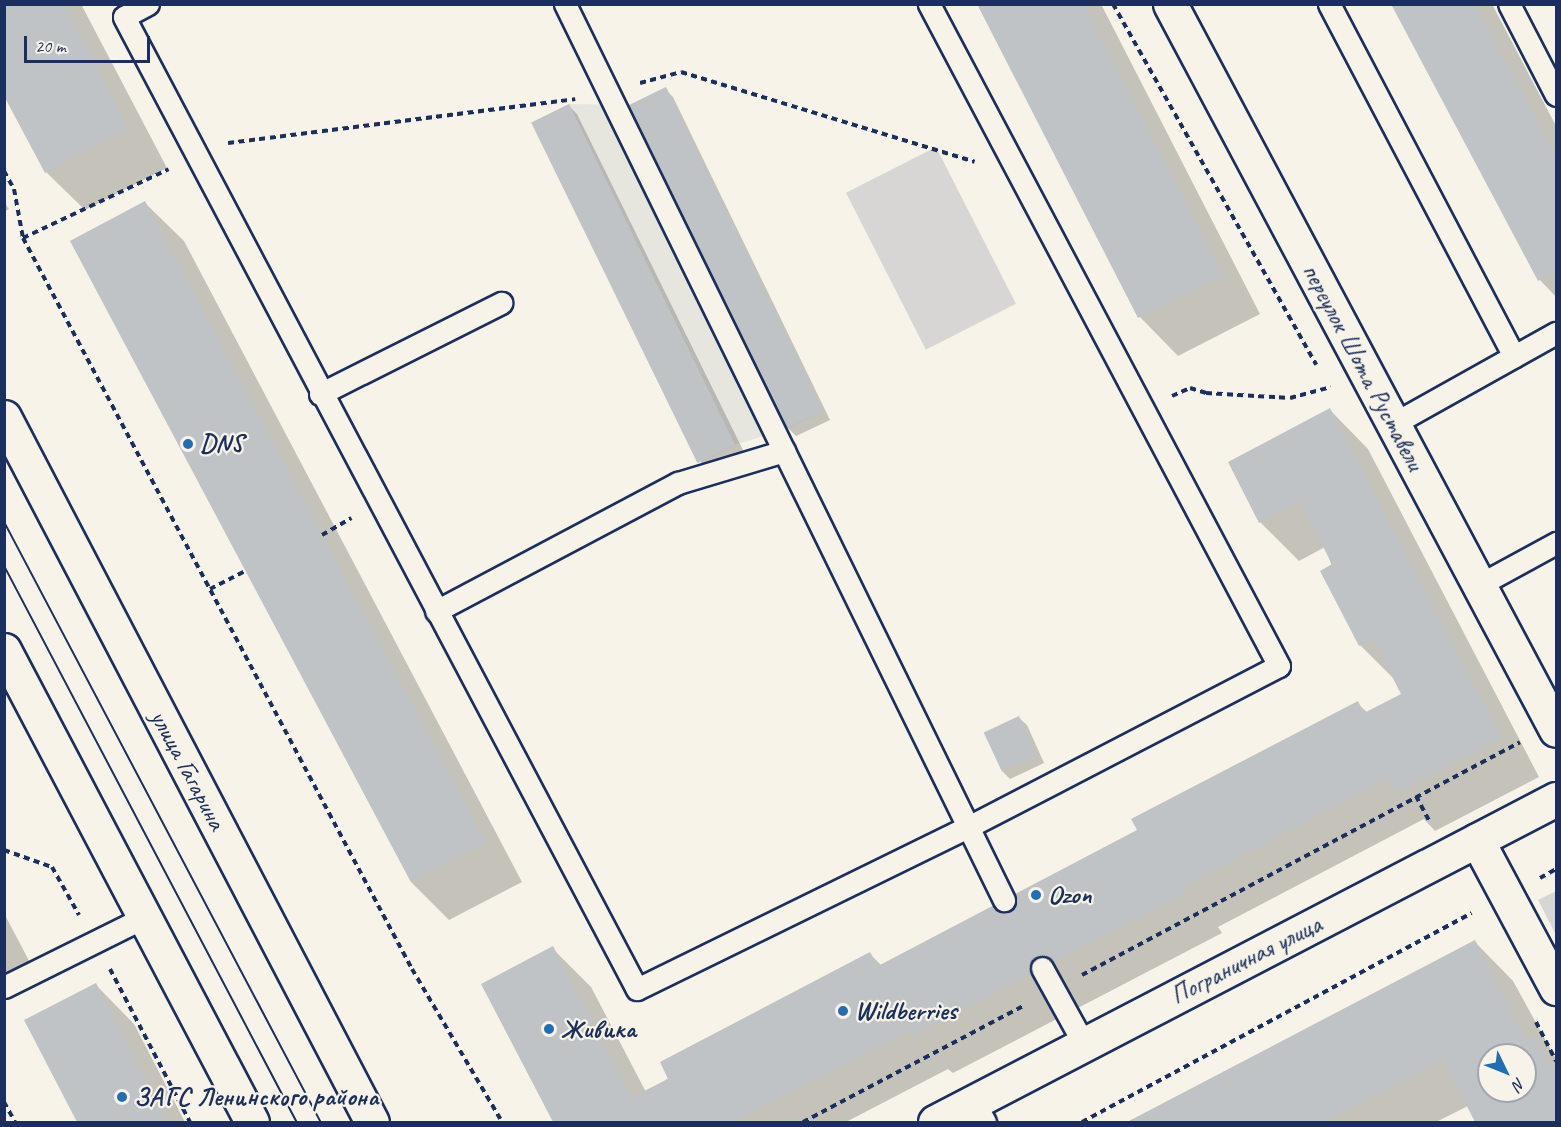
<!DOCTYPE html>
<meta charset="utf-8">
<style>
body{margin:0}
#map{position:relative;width:1561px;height:1127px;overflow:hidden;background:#f7f3e8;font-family:Caveat,sans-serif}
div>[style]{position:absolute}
.built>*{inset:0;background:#e6e5de}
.green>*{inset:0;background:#d7d6d4;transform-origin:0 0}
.shadow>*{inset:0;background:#0003}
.building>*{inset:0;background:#c0c3c5;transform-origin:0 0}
.path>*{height:4px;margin-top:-2px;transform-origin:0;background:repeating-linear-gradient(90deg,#1b2f5e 0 6px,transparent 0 10.5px)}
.roads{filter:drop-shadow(2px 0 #1b2f5e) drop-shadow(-2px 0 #1b2f5e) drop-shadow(0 2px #1b2f5e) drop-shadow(0 -2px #1b2f5e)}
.lane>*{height:21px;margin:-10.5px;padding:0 10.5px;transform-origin:10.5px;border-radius:10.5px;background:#f7f3e8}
.street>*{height:33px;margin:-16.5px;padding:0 16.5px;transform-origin:16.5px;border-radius:16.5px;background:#f7f3e8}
.secondary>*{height:33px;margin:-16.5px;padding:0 16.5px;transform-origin:16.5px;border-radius:16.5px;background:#f7f3e8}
.tram>*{height:1.5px;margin:-0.75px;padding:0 0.75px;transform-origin:0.75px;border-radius:0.75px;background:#1b2f5e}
.dots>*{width:16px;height:16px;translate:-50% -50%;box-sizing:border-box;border:3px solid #f7f3e8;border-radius:50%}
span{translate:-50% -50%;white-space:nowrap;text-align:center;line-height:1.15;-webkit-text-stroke:4.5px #f7f3e8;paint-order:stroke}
.street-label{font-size:26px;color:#1b2f5e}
.poi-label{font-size:26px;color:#1b2f5e;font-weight:700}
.left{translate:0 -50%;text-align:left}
.frame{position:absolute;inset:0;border:6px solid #1b2f5e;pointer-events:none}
.north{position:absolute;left:1477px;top:1043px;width:60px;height:60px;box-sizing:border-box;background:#f7f3e8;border:2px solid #9fa5b1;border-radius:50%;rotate:133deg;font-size:16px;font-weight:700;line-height:24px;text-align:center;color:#1b2f5e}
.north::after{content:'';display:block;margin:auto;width:21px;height:27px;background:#1f6fb2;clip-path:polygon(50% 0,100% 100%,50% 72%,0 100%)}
.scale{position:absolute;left:24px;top:36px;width:126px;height:27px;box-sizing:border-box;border:3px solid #1b2f5e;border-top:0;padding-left:8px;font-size:18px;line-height:21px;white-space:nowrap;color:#1b2f5e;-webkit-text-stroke:4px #f7f3e8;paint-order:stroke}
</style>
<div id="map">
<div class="built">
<div style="clip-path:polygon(666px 87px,823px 411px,787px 429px,737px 444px,699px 463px,531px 123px,569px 104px,629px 105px)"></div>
</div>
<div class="green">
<div style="left:936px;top:147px;width:176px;height:101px;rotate:63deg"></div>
<div style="clip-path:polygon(1556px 891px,1556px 935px,1538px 900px)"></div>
</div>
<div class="shadow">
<div style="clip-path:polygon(4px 4px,81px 4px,167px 168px,85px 210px,46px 172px)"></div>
<div style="clip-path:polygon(979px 4px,1101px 4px,1260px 314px,1178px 356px,1140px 317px)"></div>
<div style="clip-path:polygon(1392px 4px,1492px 4px,1556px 126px,1556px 297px,1540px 280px)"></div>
<div style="clip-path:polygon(665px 89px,673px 97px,830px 420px,796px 436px,788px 428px)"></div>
<div style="clip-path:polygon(569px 106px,577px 114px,744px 452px,708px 470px,701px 462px)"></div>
<div style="clip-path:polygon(4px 202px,9px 209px,4px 212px)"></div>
<div style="clip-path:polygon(145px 203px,184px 241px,522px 882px,449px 920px,411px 882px)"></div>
<div style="clip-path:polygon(1330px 410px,1368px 449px,1539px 777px,1435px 831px,1424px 819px,1218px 927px,1222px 933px,953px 1073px,948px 1069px,846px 1122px,555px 1122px,483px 985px,552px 948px,591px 987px,646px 1092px,870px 954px,882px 966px,1139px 831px,1357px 703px,1368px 713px,1403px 695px,1397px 682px,1360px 645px,1325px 547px,1299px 561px,1260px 522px,1230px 463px)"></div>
<div style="clip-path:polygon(1019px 718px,1027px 725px,1044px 763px,1010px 779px,1002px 771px)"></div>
<div style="clip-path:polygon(4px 913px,38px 978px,4px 996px)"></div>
<div style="clip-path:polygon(evenodd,1475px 942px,1513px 981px,1556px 1059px,1556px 1122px,1477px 1122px,1468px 1106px,1436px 1122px,1130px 1122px,1475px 942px,1489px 1055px,1525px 1055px,1525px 1091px,1489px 1091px,1489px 1055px)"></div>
<div style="clip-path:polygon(96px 985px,134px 1024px,185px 1122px,79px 1122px,26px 1021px)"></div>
</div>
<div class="building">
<div style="clip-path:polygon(4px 4px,64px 4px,129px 129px,45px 173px,4px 96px)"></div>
<div style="clip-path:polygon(977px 4px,1084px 4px,1223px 275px,1138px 318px)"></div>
<div style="clip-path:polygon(1391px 4px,1475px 4px,1556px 157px,1556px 271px,1538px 281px)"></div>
<div style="left:666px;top:87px;width:360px;height:41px;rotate:64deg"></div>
<div style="left:569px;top:104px;width:379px;height:42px;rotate:64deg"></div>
<div style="left:145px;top:201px;width:726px;height:85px;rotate:62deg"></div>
<div style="clip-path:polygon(1330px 408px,1502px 738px,1396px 793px,1388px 779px,1181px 888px,1184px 894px,913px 1036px,910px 1030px,734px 1122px,553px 1122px,481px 984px,553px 946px,632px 1097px,668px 1079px,660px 1062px,870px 952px,878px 966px,1137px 830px,1131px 819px,1358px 701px,1364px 713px,1401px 694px,1373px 639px,1359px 646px,1320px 571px,1332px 564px,1300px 502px,1259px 523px,1228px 462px)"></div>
<div style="left:1019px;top:716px;width:43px;height:39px;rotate:65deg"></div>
<div style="clip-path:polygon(evenodd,1475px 940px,1527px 1041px,1536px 1036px,1556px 1076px,1556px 1122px,1475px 1122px,1443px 1060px,1324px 1122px,1127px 1122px,1475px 940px,1489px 1055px,1525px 1055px,1525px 1091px,1489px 1091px,1489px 1055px)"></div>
<div style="clip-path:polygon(96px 983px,168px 1122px,77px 1122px,24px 1020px)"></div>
</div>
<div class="path">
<div style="left:1113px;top:4px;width:414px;rotate:60.6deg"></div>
<div style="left:640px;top:83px;width:42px;rotate:-15deg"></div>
<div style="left:681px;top:72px;width:307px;rotate:17deg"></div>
<div style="left:228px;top:143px;width:350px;rotate:-7.2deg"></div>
<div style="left:4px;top:171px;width:21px;rotate:61deg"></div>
<div style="left:14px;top:189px;width:50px;rotate:79.6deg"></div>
<div style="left:23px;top:238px;width:828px;rotate:61.98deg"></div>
<div style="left:412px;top:969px;width:178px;rotate:59.5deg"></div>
<div style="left:23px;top:238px;width:161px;rotate:-25.3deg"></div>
<div style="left:1172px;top:396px;width:20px;rotate:-24deg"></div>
<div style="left:1190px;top:388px;width:17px;rotate:17deg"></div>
<div style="left:1206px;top:393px;width:84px;rotate:3.4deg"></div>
<div style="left:1290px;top:398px;width:42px;rotate:-15deg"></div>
<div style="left:322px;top:535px;width:34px;rotate:-30deg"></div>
<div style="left:210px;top:589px;width:39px;rotate:-27deg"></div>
<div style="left:1416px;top:796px;width:30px;rotate:62deg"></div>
<div style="left:4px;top:850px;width:51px;rotate:19.5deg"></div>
<div style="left:52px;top:867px;width:55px;rotate:60.6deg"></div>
<div style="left:1540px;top:878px;width:18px;rotate:-29deg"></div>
<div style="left:110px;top:969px;width:173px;rotate:62.4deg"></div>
<div style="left:1082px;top:975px;width:496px;rotate:-28deg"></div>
<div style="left:1536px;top:1022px;width:44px;rotate:62.9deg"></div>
<div style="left:4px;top:1102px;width:23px;rotate:61deg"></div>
<div style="left:803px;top:1122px;width:251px;rotate:-27.8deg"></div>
<div style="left:1082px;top:1122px;width:442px;rotate:-28.2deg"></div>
</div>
<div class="roads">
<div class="lane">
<div style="left:148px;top:4px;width:27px;rotate:152deg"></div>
<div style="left:124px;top:17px;width:1099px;rotate:62.18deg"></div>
<div style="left:637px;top:989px;width:369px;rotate:-26.1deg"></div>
<div style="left:968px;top:827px;width:350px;rotate:-27.4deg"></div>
<div style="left:1279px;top:666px;width:749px;rotate:-117.87deg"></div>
<div style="left:565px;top:4px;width:998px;rotate:63.9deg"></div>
<div style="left:1329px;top:4px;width:398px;rotate:62.3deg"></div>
<div style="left:1509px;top:4px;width:102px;rotate:62.7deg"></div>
<div style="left:320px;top:394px;width:203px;rotate:-26.7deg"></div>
<div style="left:1393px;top:424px;width:187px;rotate:-29.2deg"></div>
<div style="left:1479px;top:585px;width:88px;rotate:-28.6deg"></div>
<div style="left:436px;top:611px;width:274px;rotate:-27.9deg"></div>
<div style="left:678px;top:483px;width:111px;rotate:-16.8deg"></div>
<div style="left:1042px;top:968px;width:87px;rotate:61.1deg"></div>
<div style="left:4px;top:987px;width:157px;rotate:-26.4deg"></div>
<div style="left:974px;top:1102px;width:23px;rotate:61deg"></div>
</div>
<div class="street">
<div style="left:1170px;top:4px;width:822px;rotate:62deg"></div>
<div style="left:1477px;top:840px;width:168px;rotate:61.9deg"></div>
<div style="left:935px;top:1122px;width:700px;rotate:-27.48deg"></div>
</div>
<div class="secondary">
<div style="left:4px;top:417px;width:795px;rotate:62.44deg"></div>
<div style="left:4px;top:650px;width:533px;rotate:62.28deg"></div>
</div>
</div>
<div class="tram">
<div style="left:4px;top:521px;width:679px;rotate:62.19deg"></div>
<div style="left:4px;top:565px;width:629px;rotate:62.25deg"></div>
</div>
<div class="dots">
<div style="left:188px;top:444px;background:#1f6fb2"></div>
<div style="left:1036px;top:895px;background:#1f6fb2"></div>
<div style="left:843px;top:1011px;background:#1f6fb2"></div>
<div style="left:549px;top:1029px;background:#1f6fb2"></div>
<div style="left:122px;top:1097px;background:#1f6fb2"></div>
</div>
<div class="street-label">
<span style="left:1363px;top:367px;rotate:62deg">переулок Шота Руставели</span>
<span style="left:188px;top:770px;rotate:62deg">улица Гагарина</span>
<span style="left:1246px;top:960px;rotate:-27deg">Пограничная улица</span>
</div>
<div class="poi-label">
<span class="left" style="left:200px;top:444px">DNS</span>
<span class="left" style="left:1048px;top:895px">Ozon</span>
<span class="left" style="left:855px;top:1011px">Wildberries</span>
<span class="left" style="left:561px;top:1029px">Живика</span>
<span class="left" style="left:134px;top:1097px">ЗАГС Ленинского района</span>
</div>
<div class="frame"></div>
<div class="north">N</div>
<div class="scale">20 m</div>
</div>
